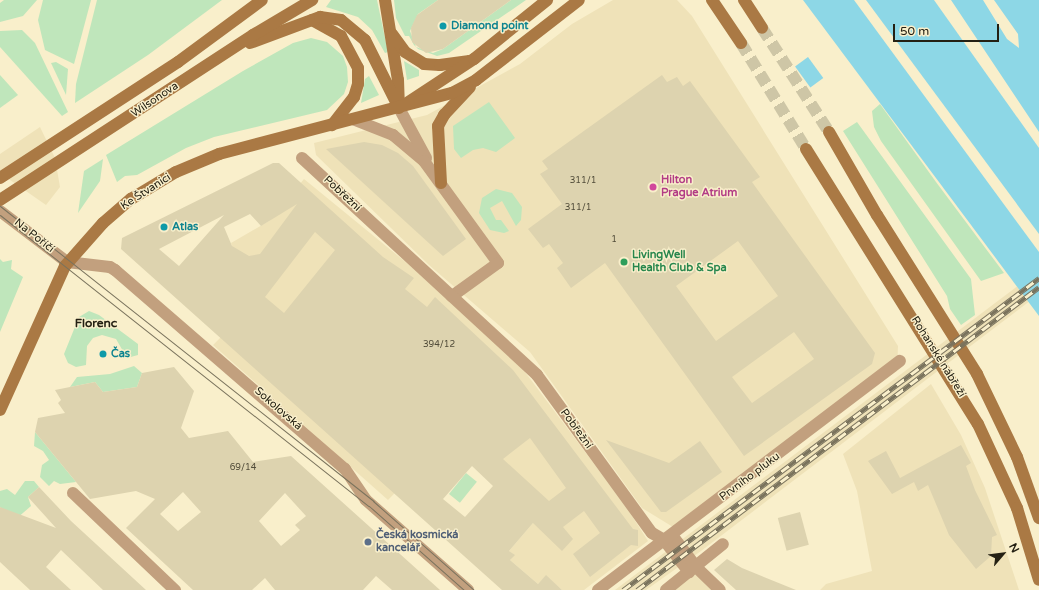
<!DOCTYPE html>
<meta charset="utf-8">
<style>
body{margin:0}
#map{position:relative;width:1039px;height:590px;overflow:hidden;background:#f9efcb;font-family:"Varela Round",sans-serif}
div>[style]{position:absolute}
.built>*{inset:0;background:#efe2b8}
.green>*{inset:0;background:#bfe6bb;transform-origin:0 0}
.water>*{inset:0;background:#8dd7e6;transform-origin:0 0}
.building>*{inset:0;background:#ddd3af;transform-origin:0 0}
.secondary-tunnel>*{height:12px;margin-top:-6px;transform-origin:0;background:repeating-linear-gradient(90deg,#cec6a6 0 12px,transparent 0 18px)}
.street>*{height:12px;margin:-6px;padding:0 6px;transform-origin:6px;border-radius:6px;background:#c2a07e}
.secondary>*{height:12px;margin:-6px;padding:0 6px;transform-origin:6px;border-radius:6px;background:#aa7944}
.tram>*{height:1px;margin:-0.5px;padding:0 0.5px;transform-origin:0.5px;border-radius:0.5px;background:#7a735d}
.rail>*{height:4.5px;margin-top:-2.25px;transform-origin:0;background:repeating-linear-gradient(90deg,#f9efcb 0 9px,#7a735d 0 18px);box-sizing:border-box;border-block:1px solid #7a735d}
.dots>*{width:11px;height:11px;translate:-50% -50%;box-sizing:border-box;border:2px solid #f9efcb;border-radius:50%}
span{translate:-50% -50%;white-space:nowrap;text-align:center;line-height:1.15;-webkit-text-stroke:3px #f9efcb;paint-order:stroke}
.number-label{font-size:9px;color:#524d3a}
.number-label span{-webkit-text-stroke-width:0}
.culture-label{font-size:11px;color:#0d838f;font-weight:700}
.left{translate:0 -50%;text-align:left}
.street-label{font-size:11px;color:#242013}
.hotel-label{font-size:11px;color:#b23c85;font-weight:700}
.leisure-label{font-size:11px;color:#27864d;font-weight:700}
.service-label{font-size:11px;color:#4e5e75;font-weight:700}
.neighbourhood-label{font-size:12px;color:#242013;font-weight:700}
.north{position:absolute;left:983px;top:534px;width:40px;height:40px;-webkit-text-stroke:3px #f9efcb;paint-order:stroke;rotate:62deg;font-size:11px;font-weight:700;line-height:16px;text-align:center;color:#242013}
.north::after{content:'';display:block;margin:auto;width:14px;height:18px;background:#242013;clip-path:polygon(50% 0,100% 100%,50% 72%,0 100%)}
.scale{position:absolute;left:893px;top:24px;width:106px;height:18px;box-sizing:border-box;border:2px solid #242013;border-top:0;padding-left:5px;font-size:12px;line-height:14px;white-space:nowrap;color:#242013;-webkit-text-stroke:3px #f9efcb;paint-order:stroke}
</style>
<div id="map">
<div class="built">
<div style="clip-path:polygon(613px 0,677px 0,692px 16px,898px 346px,897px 371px,673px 527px,642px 508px,530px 352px,429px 265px,316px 155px,314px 143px,427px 115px,520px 64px,572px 24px)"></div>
<div style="clip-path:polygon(40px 127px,55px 158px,60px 187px,46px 205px,0 173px,0 154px)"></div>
<div style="clip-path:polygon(304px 179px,408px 264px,522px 368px,625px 505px,648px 541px,584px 590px,562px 590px,546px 576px,538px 584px,510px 560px,514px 555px,509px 551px,533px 523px,451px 435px,388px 500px,213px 345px,220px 338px,242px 274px,231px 243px,269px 221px)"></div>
<div style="clip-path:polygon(1039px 270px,1039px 294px,701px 551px,646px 590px,615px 590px)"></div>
<div style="clip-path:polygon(931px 384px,961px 435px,985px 488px,1019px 590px,820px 590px,826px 584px,872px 571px,857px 491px,843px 454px)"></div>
<div style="clip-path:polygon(695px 572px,714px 590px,672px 590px)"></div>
</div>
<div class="green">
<div style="clip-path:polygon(4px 0,37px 0,23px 16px,0 22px,0 3px)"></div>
<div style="clip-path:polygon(43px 0,91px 0,74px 64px,45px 50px,38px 20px)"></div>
<div style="clip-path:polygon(97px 0,222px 0,148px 55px,75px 103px,76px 84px)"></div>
<div style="clip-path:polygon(331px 0,377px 0,388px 52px,385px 53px,372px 30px,358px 17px,326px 7px)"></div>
<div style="clip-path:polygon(394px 0,438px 0,418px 14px,410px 31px,416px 47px,433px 53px,443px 49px,511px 0,526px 0,449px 53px,437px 56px,418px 49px,414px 45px,409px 36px,405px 36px,396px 18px)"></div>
<div style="clip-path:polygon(22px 30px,35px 43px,68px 112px,62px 116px,0 47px,0 31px)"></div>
<div style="clip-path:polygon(311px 38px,327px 42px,343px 56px,347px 67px,348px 82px,344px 94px,327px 110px,214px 137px,186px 148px,137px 175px,125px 176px,117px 182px,106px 155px,243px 71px,293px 43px)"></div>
<div style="clip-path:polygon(404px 61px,419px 70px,419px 76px,407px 80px)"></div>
<div style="clip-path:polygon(56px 62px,68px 69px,66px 95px,51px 63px)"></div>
<div style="clip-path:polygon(0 75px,18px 95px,0 108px)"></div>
<div style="clip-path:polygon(369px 76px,379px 95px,361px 103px,365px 79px)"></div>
<div style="clip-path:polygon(489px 102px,515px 138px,496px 152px,483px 148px,473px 150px,461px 158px,454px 149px,453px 126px)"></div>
<div style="clip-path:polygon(880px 104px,936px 182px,1004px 273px,981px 281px,881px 141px,874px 127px,872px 111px)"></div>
<div style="clip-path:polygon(857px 122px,971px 279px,975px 315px,961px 325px,950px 309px,947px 296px,843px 131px)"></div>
<div style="clip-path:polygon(103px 159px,100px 181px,78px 213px,84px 171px)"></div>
<div style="clip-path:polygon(496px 189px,512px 193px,522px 207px,521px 220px,516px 226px,502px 201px,490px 208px,496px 220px,501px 220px,509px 231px,504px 233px,490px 230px,479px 213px,482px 198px)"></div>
<div style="clip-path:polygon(0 259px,3px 262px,12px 260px,11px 269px,23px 277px,0 332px)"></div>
<div style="clip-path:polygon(89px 311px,99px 315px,138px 344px,138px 355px,127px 358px,116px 339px,102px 335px,93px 338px,87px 346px,86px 365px,76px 367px,68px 363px,64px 354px,79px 317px)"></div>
<div style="clip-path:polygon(134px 366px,142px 373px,137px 387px,103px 392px,95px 382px,70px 387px,77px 377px,110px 374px)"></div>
<div style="clip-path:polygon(35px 432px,76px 482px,60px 484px,54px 481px,49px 486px,40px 477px,42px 465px,49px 460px,43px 451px,34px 446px)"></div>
<div style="left:466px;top:473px;width:14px;height:27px;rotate:39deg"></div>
<div style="clip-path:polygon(25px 481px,34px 481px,39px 487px,28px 497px,31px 506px,16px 519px,0 507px,0 491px,7px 489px,15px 495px)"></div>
</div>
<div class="water">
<div style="clip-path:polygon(803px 0,854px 0,1039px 252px,1039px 316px)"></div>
<div style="clip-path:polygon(866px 0,934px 0,1039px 148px,1039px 234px)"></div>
<div style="clip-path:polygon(951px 0,983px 0,1007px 39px,1019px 48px,1018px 34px,994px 0,1039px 0,1039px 132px)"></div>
<div style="left:808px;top:57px;width:26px;height:16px;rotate:54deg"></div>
</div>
<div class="building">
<div style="clip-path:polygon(438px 0,511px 0,443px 49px,426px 53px,412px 42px,411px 28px,417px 15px)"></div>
<div style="clip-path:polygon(evenodd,662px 75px,667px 82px,677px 77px,683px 86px,690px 81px,760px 177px,752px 182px,875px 353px,872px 364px,744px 456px,605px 263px,571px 288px,557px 268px,563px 263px,549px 244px,543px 248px,528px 229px,562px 204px,540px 174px,548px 169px,542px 161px,662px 75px,738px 241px,778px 296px,716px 341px,676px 286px,738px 241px,662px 75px,794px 332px,814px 359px,752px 403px,732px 377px,794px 332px)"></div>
<div style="clip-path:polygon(364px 142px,382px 145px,398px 153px,413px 166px,466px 239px,443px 256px,326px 149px)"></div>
<div style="clip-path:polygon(evenodd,273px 163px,279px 163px,383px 257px,414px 278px,405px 289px,427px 307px,435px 297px,513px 370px,633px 529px,638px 530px,638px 546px,631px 545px,590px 577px,573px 554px,600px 533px,584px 511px,563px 527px,573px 539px,562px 551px,533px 523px,509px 551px,515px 555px,510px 560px,538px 584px,546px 575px,562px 590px,502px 590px,121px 249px,122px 238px,273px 163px,297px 204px,260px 254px,249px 256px,232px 246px,224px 227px,250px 214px,261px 226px,297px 204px,273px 163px,224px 215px,179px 266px,159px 249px,224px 215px,273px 163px,315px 232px,335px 250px,284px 313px,265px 297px,315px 232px,273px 163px,530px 438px,566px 488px,549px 501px,503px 459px,530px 438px,273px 163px,472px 466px,493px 486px,465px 517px,443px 499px,472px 466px)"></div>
<div style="clip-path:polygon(evenodd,174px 367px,194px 391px,181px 428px,189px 438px,228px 431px,253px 462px,291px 456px,440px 590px,392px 590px,376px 576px,363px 590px,275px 590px,265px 578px,252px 590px,193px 590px,126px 528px,155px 499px,136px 491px,90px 499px,35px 432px,38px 418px,65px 413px,58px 403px,61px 400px,55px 390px,95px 382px,103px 392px,137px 387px,142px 373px,174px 367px,183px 492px,201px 512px,178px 531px,160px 514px,183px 492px,174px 367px,285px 493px,306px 516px,295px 525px,300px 530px,281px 546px,259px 521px,285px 493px)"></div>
<div style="clip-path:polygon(606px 440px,669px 463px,700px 441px,722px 472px,666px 512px,661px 512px)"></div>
<div style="clip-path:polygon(961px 445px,971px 463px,966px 466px,975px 490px,997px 535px,992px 537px,991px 556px,976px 569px,949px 535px,928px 485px,918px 491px,914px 482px,892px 494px,868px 461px,886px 451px,900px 478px)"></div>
<div style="clip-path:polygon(39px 487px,71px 521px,146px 590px,103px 590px,61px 550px,46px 567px,71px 590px,30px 590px,0 562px,0 507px,56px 528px,28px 497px)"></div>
<div style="left:800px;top:512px;width:34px;height:23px;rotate:75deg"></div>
<div style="clip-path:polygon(727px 559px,742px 568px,796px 590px,736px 590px,714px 570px)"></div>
</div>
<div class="secondary-tunnel">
<div style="left:762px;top:28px;width:124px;rotate:57.2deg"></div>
<div style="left:741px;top:43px;width:124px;rotate:58.5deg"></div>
</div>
<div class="street">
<div style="left:399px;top:108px;width:57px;rotate:61.6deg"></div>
<div style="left:355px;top:120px;width:41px;rotate:21.5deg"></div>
<div style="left:393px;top:135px;width:40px;rotate:40deg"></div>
<div style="left:424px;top:161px;width:126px;rotate:54deg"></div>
<div style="left:498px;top:263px;width:57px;rotate:144.3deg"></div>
<div style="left:302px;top:158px;width:320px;rotate:42.7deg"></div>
<div style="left:537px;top:375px;width:195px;rotate:54deg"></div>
<div style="left:652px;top:533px;width:14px;rotate:30deg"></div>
<div style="left:664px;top:540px;width:41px;rotate:52deg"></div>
<div style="left:0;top:211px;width:84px;rotate:37.3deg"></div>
<div style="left:67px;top:262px;width:43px;rotate:6.6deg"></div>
<div style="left:110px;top:267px;width:6px;rotate:31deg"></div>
<div style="left:115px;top:270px;width:304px;rotate:40.9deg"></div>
<div style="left:345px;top:469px;width:37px;rotate:56deg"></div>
<div style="left:366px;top:500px;width:136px;rotate:41.4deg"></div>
<div style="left:73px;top:493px;width:141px;rotate:43.6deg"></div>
<div style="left:672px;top:535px;width:40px;rotate:53deg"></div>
<div style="left:696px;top:567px;width:33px;rotate:44deg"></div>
<div style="left:598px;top:590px;width:379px;rotate:-37.2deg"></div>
<div style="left:666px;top:590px;width:73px;rotate:-38.9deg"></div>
</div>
<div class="secondary">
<div style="left:385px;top:0;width:81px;rotate:80.8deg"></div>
<div style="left:398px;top:80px;width:27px;rotate:88deg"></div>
<div style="left:712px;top:0;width:52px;rotate:56deg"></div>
<div style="left:744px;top:0;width:33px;rotate:57deg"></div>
<div style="left:312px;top:20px;width:33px;rotate:29deg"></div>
<div style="left:341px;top:36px;width:36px;rotate:62deg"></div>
<div style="left:358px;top:68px;width:16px;rotate:90deg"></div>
<div style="left:358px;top:84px;width:14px;rotate:107deg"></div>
<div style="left:354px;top:97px;width:36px;rotate:128deg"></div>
<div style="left:392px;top:34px;width:22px;rotate:54deg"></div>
<div style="left:405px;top:52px;width:22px;rotate:32deg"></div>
<div style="left:424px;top:64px;width:16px;rotate:4deg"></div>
<div style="left:440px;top:65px;width:28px;rotate:-8deg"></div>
<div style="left:250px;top:43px;width:75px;rotate:-20.4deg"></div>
<div style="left:320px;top:17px;width:21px;rotate:8deg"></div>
<div style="left:341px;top:20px;width:31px;rotate:40deg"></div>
<div style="left:365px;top:40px;width:76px;rotate:63.4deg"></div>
<div style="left:407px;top:103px;width:80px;rotate:-33.3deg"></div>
<div style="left:474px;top:59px;width:94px;rotate:-38.9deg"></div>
<div style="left:829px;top:132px;width:96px;rotate:60deg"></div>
<div style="left:877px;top:215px;width:188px;rotate:57.8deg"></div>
<div style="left:977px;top:374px;width:92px;rotate:64.3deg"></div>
<div style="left:1017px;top:457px;width:65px;rotate:70.2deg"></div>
<div style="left:806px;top:149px;width:324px;rotate:58deg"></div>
<div style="left:978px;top:424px;width:93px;rotate:65.1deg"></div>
<div style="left:1017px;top:508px;width:75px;rotate:73deg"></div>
<div style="left:0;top:178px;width:212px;rotate:-33.1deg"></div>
<div style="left:178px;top:62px;width:104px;rotate:-36.4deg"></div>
<div style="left:441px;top:183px;width:57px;rotate:-93deg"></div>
<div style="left:438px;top:126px;width:13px;rotate:-61deg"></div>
<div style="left:444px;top:115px;width:38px;rotate:-47deg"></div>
<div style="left:0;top:200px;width:302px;rotate:-33.1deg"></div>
<div style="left:253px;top:35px;width:69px;rotate:-30.7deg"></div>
<div style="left:0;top:410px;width:158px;rotate:-65.7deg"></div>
<div style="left:65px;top:266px;width:57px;rotate:-48.5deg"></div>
<div style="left:103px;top:223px;width:37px;rotate:-41deg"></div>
<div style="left:131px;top:199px;width:52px;rotate:-31deg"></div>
<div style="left:176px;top:172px;width:47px;rotate:-22.7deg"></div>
<div style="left:219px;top:154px;width:241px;rotate:-14.7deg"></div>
<div style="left:452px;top:93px;width:27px;rotate:-28deg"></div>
<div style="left:476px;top:80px;width:130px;rotate:-37.8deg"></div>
</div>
<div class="tram">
<div style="left:0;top:206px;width:476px;rotate:38.3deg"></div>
<div style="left:373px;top:501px;width:135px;rotate:41.4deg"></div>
<div style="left:0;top:215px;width:470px;rotate:38.3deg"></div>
<div style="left:369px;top:506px;width:127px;rotate:41.5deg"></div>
</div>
<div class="rail">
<div style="left:623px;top:590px;width:520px;rotate:-36.87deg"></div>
<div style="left:637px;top:590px;width:503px;rotate:-37.01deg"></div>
</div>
<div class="dots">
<div style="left:443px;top:26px;background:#0f9aa8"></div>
<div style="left:653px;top:187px;background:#d1479c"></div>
<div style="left:164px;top:227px;background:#0f9aa8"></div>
<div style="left:624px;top:262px;background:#2e9e5b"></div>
<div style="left:103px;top:354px;background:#0f9aa8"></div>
<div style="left:368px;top:542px;background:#5c6f8a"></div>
</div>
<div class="number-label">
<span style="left:583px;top:181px">311/1</span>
<span style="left:578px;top:208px">311/1</span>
<span style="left:614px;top:240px">1</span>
<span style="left:439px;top:345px">394/12</span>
<span style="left:243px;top:468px">69/14</span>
</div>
<div class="culture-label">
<span class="left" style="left:451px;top:26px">Diamond point</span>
<span class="left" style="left:172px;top:227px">Atlas</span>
<span class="left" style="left:111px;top:354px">Čas</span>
</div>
<div class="street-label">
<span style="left:155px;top:100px;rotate:-34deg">Wilsonova</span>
<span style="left:146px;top:192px;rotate:-33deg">Ke Štvanici</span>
<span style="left:342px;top:194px;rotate:43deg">Pobřežní</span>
<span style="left:34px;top:236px;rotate:38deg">Na Poříčí</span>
<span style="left:938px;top:357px;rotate:58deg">Rohanské nábřeží</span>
<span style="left:278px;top:409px;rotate:41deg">Sokolovská</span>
<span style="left:576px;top:429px;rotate:54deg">Pobřežní</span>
<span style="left:750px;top:477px;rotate:-37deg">Prvního pluku</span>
</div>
<div class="hotel-label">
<span class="left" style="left:661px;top:187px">Hilton<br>Prague Atrium</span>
</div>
<div class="leisure-label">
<span class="left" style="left:632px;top:262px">LivingWell<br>Health Club &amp; Spa</span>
</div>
<div class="service-label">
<span class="left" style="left:376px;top:542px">Česká kosmická<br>kancelář</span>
</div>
<div class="neighbourhood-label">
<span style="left:96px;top:324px">Florenc</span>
</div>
<div class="north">N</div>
<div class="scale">50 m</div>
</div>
